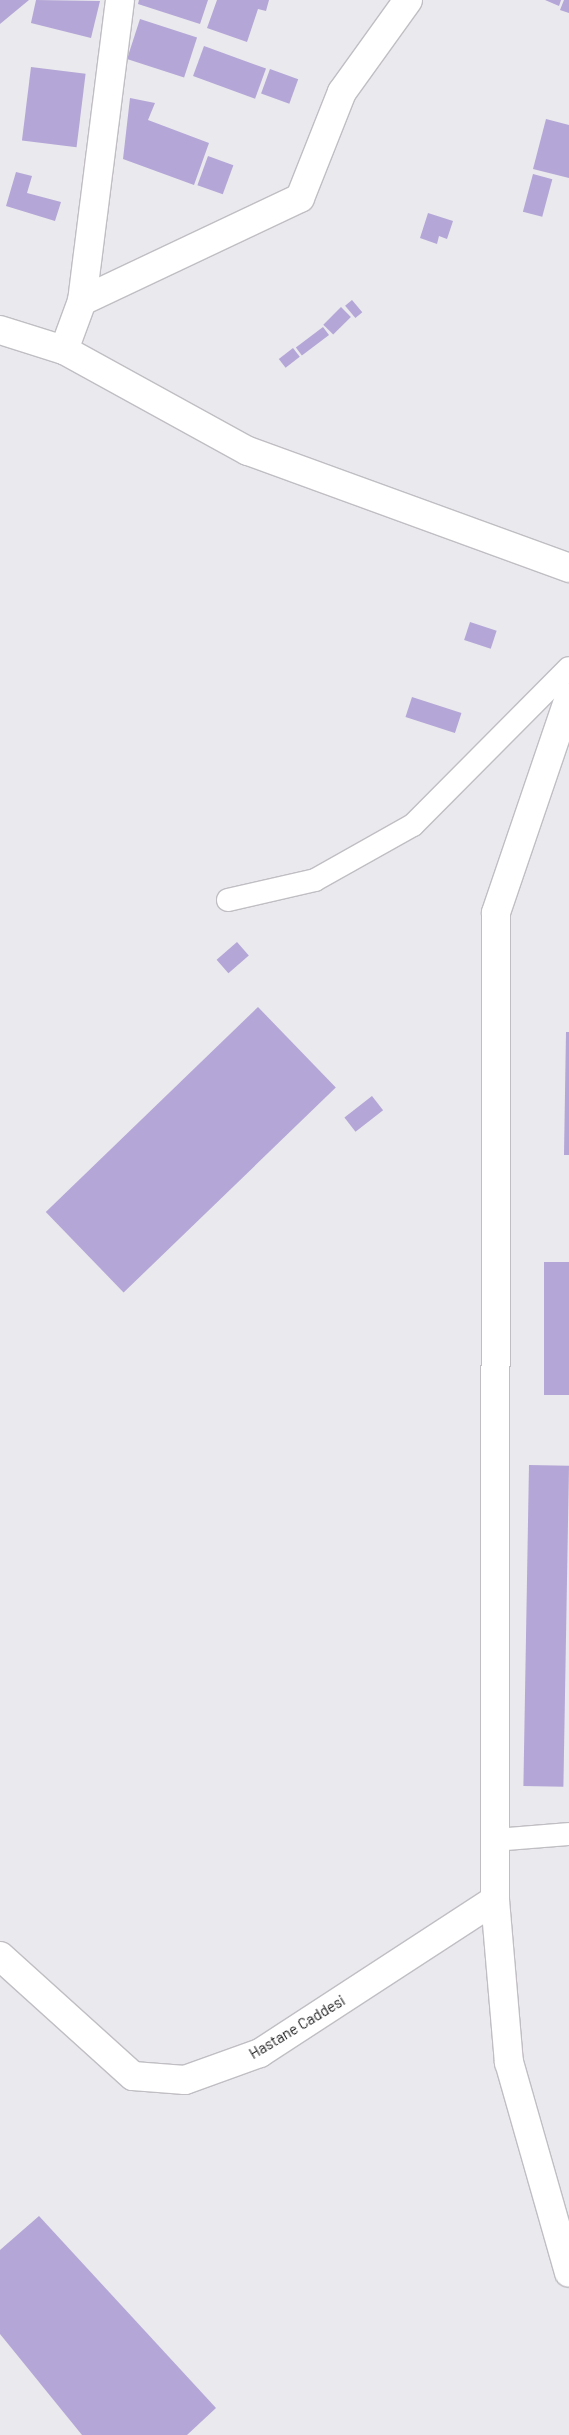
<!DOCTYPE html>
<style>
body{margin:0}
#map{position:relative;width:569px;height:2435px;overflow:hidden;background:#eae9ee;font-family:Barlow,sans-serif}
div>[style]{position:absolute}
.building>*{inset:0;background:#b4a6d6;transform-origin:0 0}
.roads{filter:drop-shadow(1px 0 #c0bec3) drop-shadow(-1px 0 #c0bec3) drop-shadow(0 1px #c0bec3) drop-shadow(0 -1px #c0bec3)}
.lane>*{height:22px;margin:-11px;padding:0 11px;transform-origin:11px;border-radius:11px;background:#fff}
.street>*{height:28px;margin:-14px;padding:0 14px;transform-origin:14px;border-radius:14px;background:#fff}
.secondary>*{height:28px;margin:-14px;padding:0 14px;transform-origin:14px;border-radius:14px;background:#fff}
span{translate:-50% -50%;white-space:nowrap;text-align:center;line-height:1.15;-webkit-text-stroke:4.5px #fff;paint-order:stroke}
.street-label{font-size:15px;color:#19191b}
</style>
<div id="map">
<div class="building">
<div style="clip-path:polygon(0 0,29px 0,0 24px)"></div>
<div style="clip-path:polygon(36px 0,100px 1px,91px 38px,31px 23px)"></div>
<div style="clip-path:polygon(139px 0,208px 0,200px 24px,138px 4px)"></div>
<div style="clip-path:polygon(217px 0,269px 0,266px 11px,258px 9px,247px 42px,207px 28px)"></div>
<div style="clip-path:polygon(545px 0,561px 0,559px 6px)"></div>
<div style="clip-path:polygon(564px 0,569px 0,569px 13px,560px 10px)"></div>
<div style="left:140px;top:19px;width:60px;height:42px;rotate:18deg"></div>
<div style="left:204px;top:46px;width:66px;height:32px;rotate:20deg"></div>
<div style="left:31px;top:67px;width:55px;height:74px;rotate:7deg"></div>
<div style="left:270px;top:69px;width:30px;height:26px;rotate:20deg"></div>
<div style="clip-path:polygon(130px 98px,155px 103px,148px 120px,209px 143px,194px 185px,123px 159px)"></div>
<div style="clip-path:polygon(546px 119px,569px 125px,569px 178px,533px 169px)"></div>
<div style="left:208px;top:156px;width:27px;height:31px;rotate:20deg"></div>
<div style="clip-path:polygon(16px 172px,32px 176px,27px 193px,61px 202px,55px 221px,6px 206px)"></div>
<div style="left:533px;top:174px;width:20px;height:39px;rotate:15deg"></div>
<div style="clip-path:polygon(428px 213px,453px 221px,447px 239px,439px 236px,437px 244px,420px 238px)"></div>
<div style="left:352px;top:300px;width:16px;height:9px;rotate:50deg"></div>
<div style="left:341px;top:307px;width:14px;height:25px;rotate:45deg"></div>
<div style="left:323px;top:327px;width:10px;height:34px;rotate:53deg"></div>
<div style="left:293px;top:348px;width:11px;height:18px;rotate:52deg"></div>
<div style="left:470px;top:622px;width:28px;height:19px;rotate:18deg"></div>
<div style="left:412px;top:697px;width:52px;height:21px;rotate:18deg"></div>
<div style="left:237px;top:942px;width:18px;height:27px;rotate:49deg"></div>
<div style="left:258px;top:1007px;width:112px;height:295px;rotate:46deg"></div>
<div style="clip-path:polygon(566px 1032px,569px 1032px,569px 1155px,564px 1155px)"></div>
<div style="left:372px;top:1096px;width:18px;height:35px;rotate:52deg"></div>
<div style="left:544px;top:1262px;width:25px;height:133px"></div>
<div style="left:529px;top:1465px;width:40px;height:321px;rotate:1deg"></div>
<div style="clip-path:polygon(39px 2216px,216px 2408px,187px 2435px,82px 2435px,0 2334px,0 2250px)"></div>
</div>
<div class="roads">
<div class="lane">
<div style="left:228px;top:900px;width:89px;rotate:-12.9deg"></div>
<div style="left:315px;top:880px;width:112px;rotate:-29.3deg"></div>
<div style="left:413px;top:825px;width:221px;rotate:-45.2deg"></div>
<div style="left:495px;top:1840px;width:74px;rotate:-4.6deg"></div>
</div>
<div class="street">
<div style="left:82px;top:301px;width:241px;rotate:-25.3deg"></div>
<div style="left:300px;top:198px;width:114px;rotate:-68.4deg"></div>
<div style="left:342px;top:92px;width:113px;rotate:-54.3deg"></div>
<div style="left:0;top:330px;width:67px;rotate:17.4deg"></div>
<div style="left:64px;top:350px;width:210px;rotate:28.8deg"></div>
<div style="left:248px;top:451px;width:342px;rotate:20deg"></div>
<div style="left:64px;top:350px;width:52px;rotate:-69.8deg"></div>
<div style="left:82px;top:301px;width:303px;rotate:-82.8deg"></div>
</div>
<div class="secondary">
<div style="left:569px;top:698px;width:227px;rotate:108.8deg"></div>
<div style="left:496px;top:913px;width:987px;rotate:90.06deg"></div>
<div style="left:495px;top:1900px;width:163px;rotate:85.1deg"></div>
<div style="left:509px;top:2062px;width:219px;rotate:74.1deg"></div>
<div style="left:0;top:1956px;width:179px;rotate:42.1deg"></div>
<div style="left:133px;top:2076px;width:52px;rotate:4.4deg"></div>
<div style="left:185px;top:2080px;width:80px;rotate:-19.8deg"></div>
<div style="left:260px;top:2053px;width:280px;rotate:-33.1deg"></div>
</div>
</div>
<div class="street-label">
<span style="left:297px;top:2027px;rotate:-31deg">Hastane Caddesi</span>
</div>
</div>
